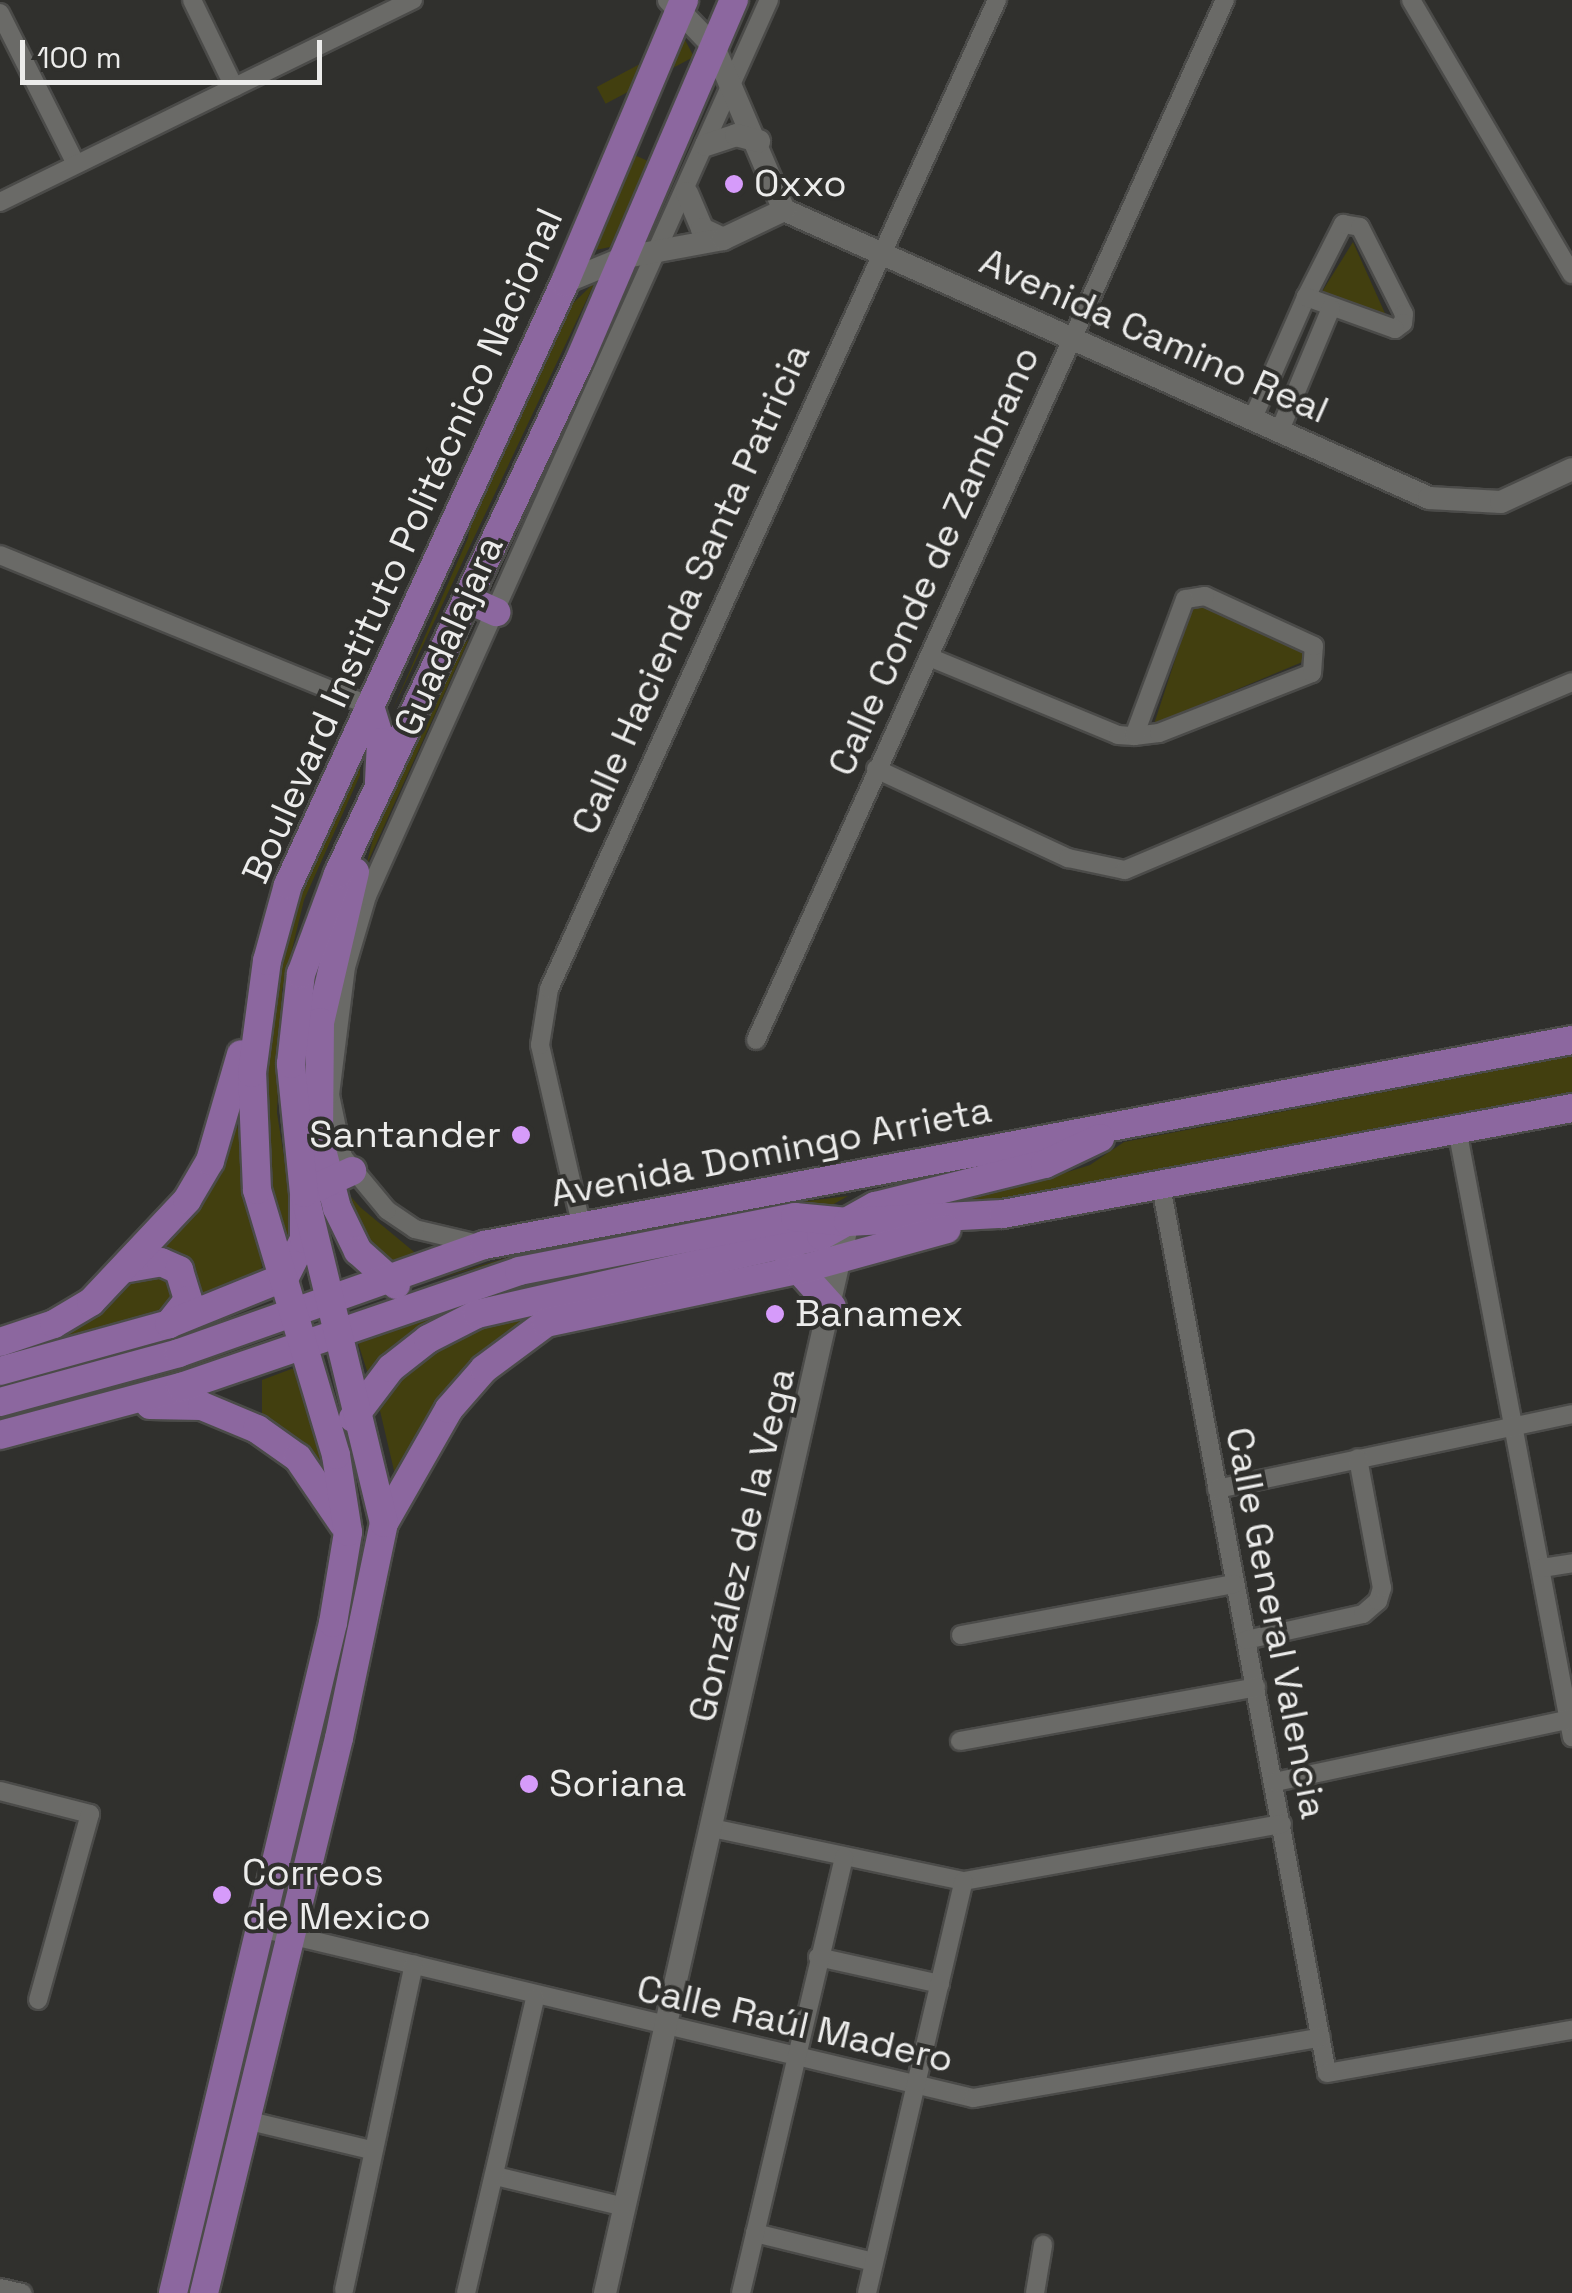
<!DOCTYPE html>
<meta charset="utf-8">
<style>
body{margin:0}
#map{position:relative;width:1572px;height:2293px;overflow:hidden;background:#30302d;font-family:"Space Grotesk",sans-serif}
div>[style]{position:absolute}
.green>*{inset:0;background:#423f0f;transform-origin:0 0}
.roads{filter:drop-shadow(2px 0 #4b4b49) drop-shadow(-2px 0 #4b4b49) drop-shadow(0 2px #4b4b49) drop-shadow(0 -2px #4b4b49)}
.street>*{height:18px;margin:-9px;padding:0 9px;transform-origin:9px;border-radius:9px;background:#6a6a67}
.secondary>*{height:22px;margin:-11px;padding:0 11px;transform-origin:11px;border-radius:11px;background:#6a6a67}
.primary>*{height:28px;margin:-14px;padding:0 14px;transform-origin:14px;border-radius:14px;background:#8c679f}
.dots>*{width:28px;height:28px;translate:-50% -50%;box-sizing:border-box;border:5px solid #30302d;border-radius:50%}
span{translate:-50% -50%;white-space:nowrap;text-align:center;line-height:1.15;-webkit-text-stroke:8px #30302d;paint-order:stroke}
.poi-label{font-size:38px;color:#ececeb}
.left{translate:0 -50%;text-align:left}
.right{translate:-100% -50%;text-align:right}
.street-label{font-size:38px;color:#ececeb}
.scale{position:absolute;left:20px;top:40px;width:302px;height:45px;box-sizing:border-box;border:5px solid #ececeb;border-top:0;padding-left:12px;font-size:30px;line-height:35px;white-space:nowrap;color:#ececeb;-webkit-text-stroke:8px #30302d;paint-order:stroke}
</style>
<div id="map">
<div class="green">
<div style="left:685px;top:40px;width:19px;height:100px;rotate:62deg"></div>
<div style="clip-path:polygon(632px 154px,648px 161px,610px 247px,591px 251px)"></div>
<div style="clip-path:polygon(1353px 242px,1388px 320px,1320px 295px)"></div>
<div style="clip-path:polygon(630px 278px,638px 279px,485px 589px)"></div>
<div style="clip-path:polygon(595px 282px,392px 711px,468px 538px,475px 496px,564px 312px)"></div>
<div style="clip-path:polygon(1195px 599px,1312px 658px,1154px 724px)"></div>
<div style="clip-path:polygon(469px 639px,366px 866px,382px 804px,455px 653px)"></div>
<div style="clip-path:polygon(361px 749px,360px 775px,304px 900px,282px 991px,277px 1113px,293px 1213px,289px 1251px,270px 1198px,263px 1132px,267px 1016px,289px 919px)"></div>
<div style="clip-path:polygon(1572px 1056px,1572px 1095px,1005px 1202px,919px 1202px,1058px 1175px,1090px 1165px,1124px 1142px)"></div>
<div style="clip-path:polygon(237px 1124px,262px 1266px,259px 1276px,199px 1304px,197px 1272px,163px 1250px,218px 1178px)"></div>
<div style="clip-path:polygon(345px 1190px,360px 1207px,419px 1256px,385px 1269px,334px 1192px)"></div>
<div style="clip-path:polygon(848px 1196px,832px 1205px,735px 1214px,537px 1251px,426px 1282px,536px 1249px,735px 1210px)"></div>
<div style="clip-path:polygon(733px 1245px,493px 1297px,369px 1377px,358px 1343px,491px 1293px)"></div>
<div style="clip-path:polygon(776px 1262px,531px 1328px,396px 1479px,377px 1398px,430px 1353px,481px 1324px)"></div>
<div style="clip-path:polygon(166px 1269px,177px 1309px,0 1359px,74px 1330px,114px 1302px,143px 1270px)"></div>
<div style="clip-path:polygon(234px 1352px,173px 1376px,0 1422px,0 1418px)"></div>
<div style="clip-path:polygon(294px 1368px,307px 1401px,329px 1477px,306px 1449px,262px 1418px,262px 1380px)"></div>
</div>
<div class="roads">
<div class="street">
<div style="left:192px;top:0;width:97px;rotate:64.2deg"></div>
<div style="left:1411px;top:0;width:318px;rotate:59.6deg"></div>
<div style="left:0;top:13px;width:169px;rotate:63.3deg"></div>
<div style="left:0;top:202px;width:460px;rotate:-26.1deg"></div>
<div style="left:1253px;top:418px;width:132px;rotate:-66.3deg"></div>
<div style="left:1306px;top:297px;width:82px;rotate:-63.1deg"></div>
<div style="left:1343px;top:224px;width:17px;rotate:10deg"></div>
<div style="left:1360px;top:227px;width:97px;rotate:63.2deg"></div>
<div style="left:1404px;top:314px;width:9px;rotate:96deg"></div>
<div style="left:1403px;top:323px;width:10px;rotate:143deg"></div>
<div style="left:1395px;top:329px;width:95px;rotate:-160.2deg"></div>
<div style="left:1280px;top:430px;width:132px;rotate:-67.3deg"></div>
<div style="left:0;top:555px;width:400px;rotate:22.2deg"></div>
<div style="left:929px;top:657px;width:204px;rotate:22.4deg"></div>
<div style="left:1118px;top:735px;width:16px;rotate:4deg"></div>
<div style="left:1134px;top:736px;width:25px;rotate:-7deg"></div>
<div style="left:1159px;top:733px;width:164px;rotate:-21.4deg"></div>
<div style="left:1312px;top:673px;width:27px;rotate:-86deg"></div>
<div style="left:1314px;top:646px;width:120px;rotate:-155.4deg"></div>
<div style="left:1205px;top:596px;width:20px;rotate:171deg"></div>
<div style="left:1185px;top:599px;width:146px;rotate:110.4deg"></div>
<div style="left:876px;top:769px;width:212px;rotate:24.9deg"></div>
<div style="left:1068px;top:858px;width:58px;rotate:11.9deg"></div>
<div style="left:1125px;top:870px;width:485px;rotate:-22.8deg"></div>
<div style="left:756px;top:1040px;width:1141px;rotate:-65.73deg"></div>
<div style="left:1457px;top:1129px;width:619px;rotate:79.29deg"></div>
<div style="left:1161px;top:1186px;width:902px;rotate:79.4deg"></div>
<div style="left:1327px;top:2073px;width:249px;rotate:-10deg"></div>
<div style="left:581px;top:1224px;width:184px;rotate:-102.9deg"></div>
<div style="left:540px;top:1045px;width:57px;rotate:-80.9deg"></div>
<div style="left:549px;top:989px;width:1086px;rotate:-65.63deg"></div>
<div style="left:474px;top:1243px;width:61px;rotate:-166.7deg"></div>
<div style="left:415px;top:1229px;width:34px;rotate:-146deg"></div>
<div style="left:387px;top:1210px;width:69px;rotate:-129.7deg"></div>
<div style="left:343px;top:1157px;width:63px;rotate:-101.8deg"></div>
<div style="left:330px;top:1095px;width:129px;rotate:-82.9deg"></div>
<div style="left:346px;top:967px;width:74px;rotate:-73.5deg"></div>
<div style="left:367px;top:896px;width:982px;rotate:-65.84deg"></div>
<div style="left:1217px;top:1489px;width:363px;rotate:-11.9deg"></div>
<div style="left:1542px;top:1568px;width:30px;rotate:-9deg"></div>
<div style="left:961px;top:1635px;width:278px;rotate:-10.6deg"></div>
<div style="left:1246px;top:1640px;width:120px;rotate:-12.5deg"></div>
<div style="left:1363px;top:1614px;width:20px;rotate:-41deg"></div>
<div style="left:1378px;top:1601px;width:14px;rotate:-73deg"></div>
<div style="left:1382px;top:1588px;width:132px;rotate:-100.5deg"></div>
<div style="left:960px;top:1741px;width:301px;rotate:-10.3deg"></div>
<div style="left:1275px;top:1782px;width:304px;rotate:-12deg"></div>
<div style="left:0;top:1791px;width:93px;rotate:14.3deg"></div>
<div style="left:90px;top:1814px;width:193px;rotate:105.6deg"></div>
<div style="left:712px;top:1828px;width:258px;rotate:11.9deg"></div>
<div style="left:964px;top:1881px;width:323px;rotate:-10.2deg"></div>
<div style="left:260px;top:1928px;width:733px;rotate:13.41deg"></div>
<div style="left:973px;top:2098px;width:353px;rotate:-9.9deg"></div>
<div style="left:818px;top:1957px;width:125px;rotate:12.5deg"></div>
<div style="left:246px;top:2120px;width:129px;rotate:13.5deg"></div>
<div style="left:496px;top:2176px;width:133px;rotate:13.5deg"></div>
<div style="left:755px;top:2233px;width:122px;rotate:13.7deg"></div>
<div style="left:0;top:2288px;width:23px;rotate:13deg"></div>
<div style="left:344px;top:2290px;width:333px;rotate:-77.9deg"></div>
<div style="left:466px;top:2293px;width:303px;rotate:-76.8deg"></div>
<div style="left:741px;top:2293px;width:448px;rotate:-76.7deg"></div>
<div style="left:867px;top:2293px;width:423px;rotate:-76.8deg"></div>
<div style="left:1035px;top:2293px;width:49px;rotate:-80.5deg"></div>
</div>
<div class="secondary">
<div style="left:669px;top:0;width:65px;rotate:46.2deg"></div>
<div style="left:714px;top:47px;width:177px;rotate:66.8deg"></div>
<div style="left:784px;top:210px;width:706px;rotate:24.06deg"></div>
<div style="left:1429px;top:498px;width:72px;rotate:3.2deg"></div>
<div style="left:1501px;top:502px;width:78px;rotate:-24.9deg"></div>
<div style="left:706px;top:145px;width:32px;rotate:-18deg"></div>
<div style="left:736px;top:135px;width:24px;rotate:15deg"></div>
<div style="left:687px;top:193px;width:39px;rotate:67deg"></div>
<div style="left:702px;top:229px;width:23px;rotate:25deg"></div>
<div style="left:565px;top:282px;width:66px;rotate:-22.3deg"></div>
<div style="left:626px;top:257px;width:99px;rotate:-10.5deg"></div>
<div style="left:723px;top:239px;width:68px;rotate:-25.4deg"></div>
<div style="left:605px;top:2293px;width:1098px;rotate:-77.22deg"></div>
</div>
<div class="primary">
<div style="left:469px;top:600px;width:30px;rotate:24deg"></div>
<div style="left:370px;top:706px;width:38px;rotate:73deg"></div>
<div style="left:381px;top:742px;width:40px;rotate:92.9deg"></div>
<div style="left:355px;top:872px;width:154px;rotate:103.1deg"></div>
<div style="left:320px;top:1022px;width:116px;rotate:90.5deg"></div>
<div style="left:319px;top:1138px;width:72px;rotate:75.6deg"></div>
<div style="left:337px;top:1208px;width:48px;rotate:64deg"></div>
<div style="left:358px;top:1251px;width:51px;rotate:41.8deg"></div>
<div style="left:789px;top:1259px;width:64px;rotate:48.1deg"></div>
<div style="left:123px;top:1269px;width:39px;rotate:-10deg"></div>
<div style="left:161px;top:1262px;width:20px;rotate:24deg"></div>
<div style="left:179px;top:1270px;width:31px;rotate:73deg"></div>
<div style="left:188px;top:1300px;width:31px;rotate:128deg"></div>
<div style="left:0;top:1342px;width:57px;rotate:-18.4deg"></div>
<div style="left:54px;top:1324px;width:43px;rotate:-30.7deg"></div>
<div style="left:91px;top:1302px;width:140px;rotate:-46.7deg"></div>
<div style="left:187px;top:1200px;width:45px;rotate:-59.5deg"></div>
<div style="left:210px;top:1161px;width:111px;rotate:-73.8deg"></div>
<div style="left:0;top:1371px;width:175px;rotate:-15.5deg"></div>
<div style="left:169px;top:1324px;width:125px;rotate:-22.1deg"></div>
<div style="left:285px;top:1277px;width:42px;rotate:-63.4deg"></div>
<div style="left:304px;top:1239px;width:46px;rotate:-90deg"></div>
<div style="left:304px;top:1193px;width:53px;rotate:-24.6deg"></div>
<div style="left:0;top:1402px;width:186px;rotate:-15.3deg"></div>
<div style="left:179px;top:1353px;width:324px;rotate:-19.5deg"></div>
<div style="left:484px;top:1245px;width:1107px;rotate:-10.67deg"></div>
<div style="left:150px;top:1405px;width:52px;rotate:1.1deg"></div>
<div style="left:202px;top:1406px;width:60px;rotate:22.7deg"></div>
<div style="left:257px;top:1429px;width:50px;rotate:35.3deg"></div>
<div style="left:298px;top:1458px;width:80px;rotate:55.7deg"></div>
<div style="left:353px;top:1418px;width:63px;rotate:-52.8deg"></div>
<div style="left:391px;top:1368px;width:47px;rotate:-38.1deg"></div>
<div style="left:428px;top:1339px;width:55px;rotate:-27deg"></div>
<div style="left:477px;top:1314px;width:353px;rotate:-12.8deg"></div>
<div style="left:821px;top:1236px;width:62px;rotate:-29.1deg"></div>
<div style="left:875px;top:1206px;width:175px;rotate:-13.9deg"></div>
<div style="left:1045px;top:1164px;width:61px;rotate:-25.3deg"></div>
<div style="left:0;top:1435px;width:187px;rotate:-14.9deg"></div>
<div style="left:181px;top:1387px;width:357px;rotate:-18.9deg"></div>
<div style="left:519px;top:1271px;width:281px;rotate:-11.1deg"></div>
<div style="left:795px;top:1217px;width:53px;rotate:5.4deg"></div>
<div style="left:848px;top:1222px;width:155px;rotate:-3deg"></div>
<div style="left:1003px;top:1214px;width:579px;rotate:-10.55deg"></div>
<div style="left:384px;top:1523px;width:131px;rotate:-60.3deg"></div>
<div style="left:449px;top:1409px;width:53px;rotate:-48.8deg"></div>
<div style="left:484px;top:1369px;width:77px;rotate:-36.6deg"></div>
<div style="left:546px;top:1323px;width:262px;rotate:-11.9deg"></div>
<div style="left:802px;top:1269px;width:150px;rotate:-15.4deg"></div>
<div style="left:173px;top:2293px;width:689px;rotate:-76.57deg"></div>
<div style="left:333px;top:1623px;width:92px;rotate:-80.6deg"></div>
<div style="left:348px;top:1532px;width:78px;rotate:-98.9deg"></div>
<div style="left:336px;top:1455px;width:277px;rotate:-106.6deg"></div>
<div style="left:257px;top:1190px;width:117px;rotate:-92.4deg"></div>
<div style="left:252px;top:1073px;width:113px;rotate:-82.4deg"></div>
<div style="left:267px;top:961px;width:79px;rotate:-74.6deg"></div>
<div style="left:288px;top:885px;width:664px;rotate:-65.33deg"></div>
<div style="left:565px;top:282px;width:306px;rotate:-67.1deg"></div>
<div style="left:204px;top:2293px;width:571px;rotate:-76.33deg"></div>
<div style="left:339px;top:1738px;width:220px;rotate:-78.2deg"></div>
<div style="left:384px;top:1523px;width:340px;rotate:-103.6deg"></div>
<div style="left:304px;top:1193px;width:130px;rotate:-95.8deg"></div>
<div style="left:291px;top:1064px;width:91px;rotate:-83.7deg"></div>
<div style="left:301px;top:974px;width:107px;rotate:-69.7deg"></div>
<div style="left:338px;top:874px;width:569px;rotate:-64.83deg"></div>
<div style="left:580px;top:359px;width:391px;rotate:-66.8deg"></div>
</div>
</div>
<div class="dots">
<div style="left:734px;top:184px;background:#d69bfa"></div>
<div style="left:521px;top:1135px;background:#d69bfa"></div>
<div style="left:775px;top:1314px;background:#d69bfa"></div>
<div style="left:529px;top:1784px;background:#d69bfa"></div>
<div style="left:222px;top:1895px;background:#d69bfa"></div>
</div>
<div class="poi-label">
<span class="left" style="left:754px;top:184px">Oxxo</span>
<span class="right" style="left:501px;top:1135px">Santander</span>
<span class="left" style="left:795px;top:1314px">Banamex</span>
<span class="left" style="left:549px;top:1784px">Soriana</span>
<span class="left" style="left:242px;top:1895px">Correos<br>de Mexico</span>
</div>
<div class="street-label">
<span style="left:1154px;top:336px;rotate:24deg">Avenida Camino Real</span>
<span style="left:403px;top:546px;rotate:-66deg">Boulevard Instituto Politécnico Nacional</span>
<span style="left:934px;top:561px;rotate:-66deg">Calle Conde de Zambrano</span>
<span style="left:691px;top:589px;rotate:-66deg">Calle Hacienda Santa Patricia</span>
<span style="left:449px;top:636px;rotate:-66deg">Guadalajara</span>
<span style="left:771px;top:1152px;rotate:-11deg">Avenida Domingo Arrieta</span>
<span style="left:742px;top:1545px;rotate:-77deg">González de la Vega</span>
<span style="left:1276px;top:1623px;rotate:79deg">Calle General Valencia</span>
<span style="left:795px;top:2024px;rotate:13deg">Calle Raúl Madero</span>
</div>
<div class="scale">100 m</div>
</div>
